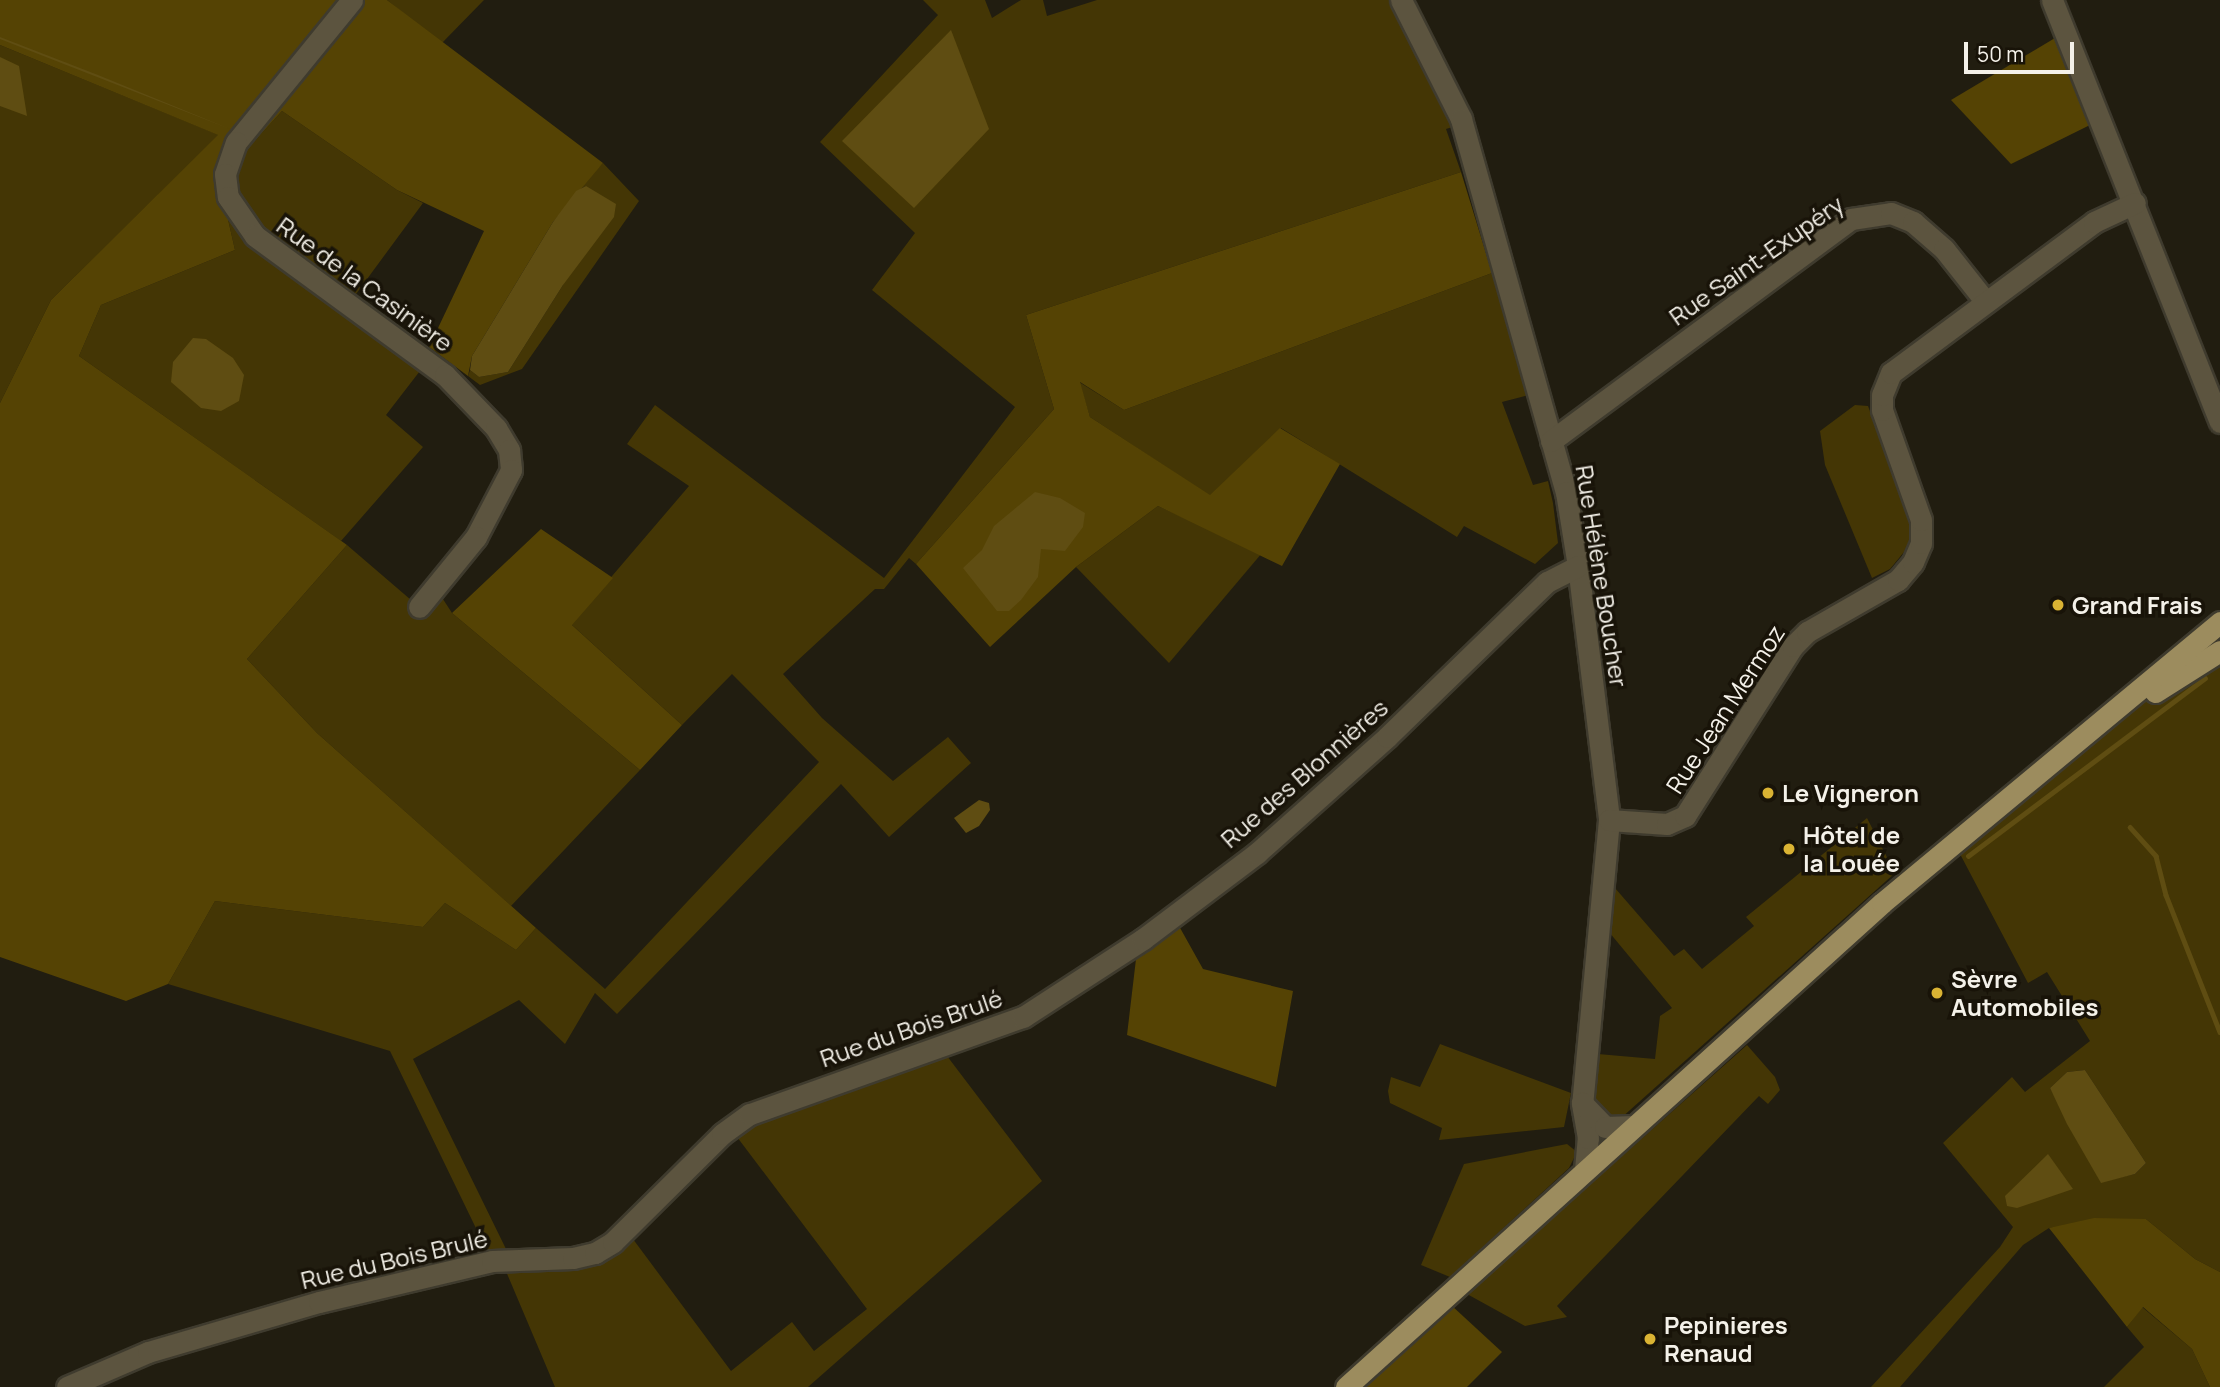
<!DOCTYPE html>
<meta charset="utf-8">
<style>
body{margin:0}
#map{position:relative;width:2220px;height:1387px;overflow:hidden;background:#211d10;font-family:Manrope,sans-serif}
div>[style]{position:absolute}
.green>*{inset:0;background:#443605}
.forest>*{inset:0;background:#554304}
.water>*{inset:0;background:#5f4d12}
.stream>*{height:4.5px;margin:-2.25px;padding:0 2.25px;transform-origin:2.25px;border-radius:2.25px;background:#5f4d12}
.roads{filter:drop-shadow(2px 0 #3f3b2e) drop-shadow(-2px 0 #3f3b2e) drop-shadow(0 2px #3f3b2e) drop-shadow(0 -2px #3f3b2e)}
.minor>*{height:21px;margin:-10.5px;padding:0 10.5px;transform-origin:10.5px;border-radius:10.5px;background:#5c543f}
.major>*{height:21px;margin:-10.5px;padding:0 10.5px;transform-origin:10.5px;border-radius:10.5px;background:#9c8c5e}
.dots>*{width:19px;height:19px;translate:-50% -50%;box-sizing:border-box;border:4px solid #181308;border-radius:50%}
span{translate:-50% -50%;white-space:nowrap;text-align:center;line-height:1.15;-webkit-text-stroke:7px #181308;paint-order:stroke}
.street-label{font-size:24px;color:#f4f1e9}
.poi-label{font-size:24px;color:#f4f1e9;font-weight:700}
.left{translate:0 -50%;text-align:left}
.scale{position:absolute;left:1964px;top:42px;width:110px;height:32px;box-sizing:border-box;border:4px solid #f4f1e9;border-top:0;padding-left:9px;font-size:21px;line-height:24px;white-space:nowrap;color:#f4f1e9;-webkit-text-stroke:5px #181308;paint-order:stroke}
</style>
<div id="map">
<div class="green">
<div style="clip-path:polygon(387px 0,484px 0,441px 44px)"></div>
<div style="clip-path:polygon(923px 0,985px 0,992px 18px,1021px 0,1043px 0,1047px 16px,1097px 0,1408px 0,1472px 121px,1446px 129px,1461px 172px,1026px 315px,1054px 409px,916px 564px,909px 558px,884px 589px,875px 589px,783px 674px,822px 718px,893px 781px,948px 737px,971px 763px,889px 837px,841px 784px,617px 1014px,595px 993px,565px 1044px,519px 1000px,413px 1059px,506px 1249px,488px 1253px,390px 1051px,168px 984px,215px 901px,423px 927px,445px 903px,516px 950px,536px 928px,605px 989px,819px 762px,732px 674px,682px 725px,571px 624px,689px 486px,627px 444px,655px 405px,884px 578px,1015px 407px,872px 290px,915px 233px,820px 142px,938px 15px)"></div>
<div style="clip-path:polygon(0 45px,219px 135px,51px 300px,0 403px)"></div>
<div style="clip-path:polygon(282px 111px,397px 190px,423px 203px,345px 309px,423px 367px,386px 415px,423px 447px,341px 541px,79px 356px,101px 305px,235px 250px,219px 180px)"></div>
<div style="clip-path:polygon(603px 163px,639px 201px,522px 369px,480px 385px,468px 376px,470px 370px,479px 377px,508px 372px,563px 285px,586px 186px,576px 191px)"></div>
<div style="clip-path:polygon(1492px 273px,1529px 395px,1502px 402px,1533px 485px,1548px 481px,1553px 503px,1558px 543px,1535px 564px,1464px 526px,1457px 537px,1281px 428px,1210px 496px,1090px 417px,1079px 382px,1124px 410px)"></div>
<div style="clip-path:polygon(1855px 405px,1868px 406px,1911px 520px,1911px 537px,1904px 552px,1890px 569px,1872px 578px,1825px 465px,1820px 431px)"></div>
<div style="clip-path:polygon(1158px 506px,1262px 553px,1169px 663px,1076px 567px)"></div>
<div style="clip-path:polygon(347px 545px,425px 612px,441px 596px,452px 613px,640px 770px,511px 906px,317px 733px,247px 659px)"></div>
<div style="clip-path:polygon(evenodd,2220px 619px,2220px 1272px,2195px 1259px,2146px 1219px,2049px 1228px,2023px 1245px,1900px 1387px,1871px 1387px,2000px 1247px,2013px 1227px,1943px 1143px,2012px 1077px,2025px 1092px,2090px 1041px,2047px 972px,2028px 983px,1950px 835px,2220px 619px,2085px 1070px,2146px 1163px,2135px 1174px,2101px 1182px,2050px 1088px,2067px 1072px,2085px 1070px)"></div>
<div style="clip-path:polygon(1867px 818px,1895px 873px,1620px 1119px,1611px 1119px,1591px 1098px,1598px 1054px,1655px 1059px,1660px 1016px,1672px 1008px,1609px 932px,1615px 888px,1674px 956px,1684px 949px,1702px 969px,1754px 926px,1746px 917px)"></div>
<div style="clip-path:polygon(1440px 1044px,1571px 1093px,1564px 1127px,1439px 1140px,1442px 1128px,1390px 1103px,1388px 1091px,1391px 1077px,1420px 1087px)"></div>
<div style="clip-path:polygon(1747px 1045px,1775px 1077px,1780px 1090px,1768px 1104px,1759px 1096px,1557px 1306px,1567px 1317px,1525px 1326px,1467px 1294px)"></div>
<div style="clip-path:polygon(944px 1052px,1042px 1181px,808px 1387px,555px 1387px,505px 1269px,630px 1235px,731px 1371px,792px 1322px,814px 1351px,867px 1309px,734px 1133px)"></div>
<div style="clip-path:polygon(1567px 1144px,1577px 1152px,1569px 1168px,1450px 1277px,1421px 1265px,1464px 1164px)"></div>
<div style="clip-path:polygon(2142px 1307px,2192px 1349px,2210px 1387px,2104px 1387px,2144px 1347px,2127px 1327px)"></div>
</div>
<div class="forest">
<div style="clip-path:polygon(0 0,387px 0,603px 163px,553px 222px,472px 356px,468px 376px,429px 347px,484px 231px,397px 190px,282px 111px,219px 180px,235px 250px,101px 305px,79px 356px,347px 545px,247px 659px,317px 733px,536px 928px,516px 950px,445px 903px,423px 927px,215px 901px,168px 984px,126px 1001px,0 957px,0 403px,51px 300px,218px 135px,0 45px)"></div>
<div style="clip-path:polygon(2055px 38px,2092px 124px,2011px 164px,1951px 100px)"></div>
<div style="clip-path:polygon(1461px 172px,1492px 273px,1124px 410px,1080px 382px,1090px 417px,1210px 495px,1280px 428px,1340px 464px,1282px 566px,1158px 506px,1076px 567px,990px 647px,916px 564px,1054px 409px,1026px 315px)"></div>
<div style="clip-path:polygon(541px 529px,613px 578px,572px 625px,682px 725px,640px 770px,452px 613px)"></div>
<div style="clip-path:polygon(1179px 926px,1203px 969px,1293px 991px,1276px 1087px,1127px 1035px,1136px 959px)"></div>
<div style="clip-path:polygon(2094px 1218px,2146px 1219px,2195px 1259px,2220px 1272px,2220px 1387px,2210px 1387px,2192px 1349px,2143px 1307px,2127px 1327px,2049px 1228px)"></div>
<div style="clip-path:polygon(1451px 1305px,1502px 1352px,1467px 1387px,1361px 1387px)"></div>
</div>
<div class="water">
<div style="clip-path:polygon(951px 30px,989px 129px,914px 208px,842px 141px)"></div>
<div style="clip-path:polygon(0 37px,98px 75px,230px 129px,0 39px)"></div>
<div style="clip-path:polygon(0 57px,19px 66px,27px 116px,0 106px)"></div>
<div style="clip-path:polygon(586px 186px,616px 204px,614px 217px,563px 285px,508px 372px,479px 377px,470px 370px,472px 356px,553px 222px,576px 191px)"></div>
<div style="clip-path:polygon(193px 338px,206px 339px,233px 358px,244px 375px,239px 401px,221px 411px,201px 408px,171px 382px,173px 362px)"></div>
<div style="clip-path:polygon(1035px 492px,1060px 498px,1085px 513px,1083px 527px,1065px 551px,1041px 549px,1038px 577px,1021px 600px,1009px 611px,997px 611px,963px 568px,982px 550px,994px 526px)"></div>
<div style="clip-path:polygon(979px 800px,989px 803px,990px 810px,979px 826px,966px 833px,954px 818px)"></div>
<div style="clip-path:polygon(2085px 1070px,2146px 1163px,2135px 1174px,2101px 1183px,2067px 1124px,2050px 1088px,2067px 1072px)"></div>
<div style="clip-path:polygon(2048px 1154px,2073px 1189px,2017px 1208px,2007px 1206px,2005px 1196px)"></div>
</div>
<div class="stream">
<div style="left:2130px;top:827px;width:39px;rotate:48deg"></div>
<div style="left:2156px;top:856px;width:40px;rotate:75.6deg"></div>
<div style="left:2166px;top:895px;width:147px;rotate:68.5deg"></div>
<div style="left:1968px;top:856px;width:296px;rotate:-36.9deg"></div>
</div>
<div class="roads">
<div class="minor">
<div style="left:352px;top:0;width:183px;rotate:129.2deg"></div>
<div style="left:236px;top:142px;width:34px;rotate:109deg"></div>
<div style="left:225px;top:174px;width:23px;rotate:83deg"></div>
<div style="left:228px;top:197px;width:47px;rotate:55.3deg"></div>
<div style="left:255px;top:236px;width:235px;rotate:36.2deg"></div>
<div style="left:445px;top:375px;width:74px;rotate:46.1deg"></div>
<div style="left:496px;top:428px;width:26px;rotate:59deg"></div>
<div style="left:509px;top:450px;width:20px;rotate:84deg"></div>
<div style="left:511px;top:470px;width:76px;rotate:117.6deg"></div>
<div style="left:476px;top:537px;width:90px;rotate:129.2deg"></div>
<div style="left:1401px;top:0;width:133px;rotate:63.2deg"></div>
<div style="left:1461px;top:119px;width:387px;rotate:74.3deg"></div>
<div style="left:1566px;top:492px;width:75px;rotate:80.8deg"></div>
<div style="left:1578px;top:566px;width:256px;rotate:83deg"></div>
<div style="left:1609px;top:820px;width:284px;rotate:95.4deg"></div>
<div style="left:2052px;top:0;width:454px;rotate:68.3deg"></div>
<div style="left:1551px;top:441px;width:373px;rotate:-36.5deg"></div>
<div style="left:1851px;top:219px;width:40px;rotate:-8.5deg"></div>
<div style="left:1891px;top:213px;width:24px;rotate:22deg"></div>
<div style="left:1913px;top:222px;width:41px;rotate:41.1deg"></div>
<div style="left:1944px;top:249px;width:66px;rotate:51.7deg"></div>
<div style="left:1609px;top:820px;width:58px;rotate:3.9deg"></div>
<div style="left:1667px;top:824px;width:20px;rotate:-24deg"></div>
<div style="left:1685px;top:816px;width:201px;rotate:-57.6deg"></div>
<div style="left:1793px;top:646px;width:20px;rotate:-45deg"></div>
<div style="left:1807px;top:632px;width:105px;rotate:-29.7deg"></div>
<div style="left:1898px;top:580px;width:23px;rotate:-50deg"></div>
<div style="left:1913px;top:562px;width:21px;rotate:-67deg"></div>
<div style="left:1921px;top:543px;width:23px;rotate:-90deg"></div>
<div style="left:1921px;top:520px;width:117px;rotate:-109.5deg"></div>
<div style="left:1882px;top:410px;width:15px;rotate:-90deg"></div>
<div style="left:1882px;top:395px;width:24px;rotate:-68deg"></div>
<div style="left:1891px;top:373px;width:253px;rotate:-36.6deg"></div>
<div style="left:2094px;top:222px;width:45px;rotate:-24.9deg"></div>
<div style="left:1585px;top:1170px;width:32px;rotate:-85deg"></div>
<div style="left:1588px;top:1138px;width:36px;rotate:-100deg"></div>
<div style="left:1582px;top:1103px;width:33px;rotate:46deg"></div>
<div style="left:1605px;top:1127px;width:28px;rotate:-2deg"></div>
<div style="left:67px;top:1387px;width:88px;rotate:-23.4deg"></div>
<div style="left:148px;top:1352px;width:178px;rotate:-16.3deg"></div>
<div style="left:319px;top:1302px;width:178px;rotate:-13.3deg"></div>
<div style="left:492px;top:1261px;width:81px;rotate:-2.1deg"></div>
<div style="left:573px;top:1258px;width:23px;rotate:-13deg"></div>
<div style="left:595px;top:1253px;width:21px;rotate:-31deg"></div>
<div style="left:613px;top:1242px;width:153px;rotate:-44.7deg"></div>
<div style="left:722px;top:1134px;width:34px;rotate:-36deg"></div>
<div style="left:750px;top:1114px;width:290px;rotate:-19.6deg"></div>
<div style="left:1023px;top:1017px;width:143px;rotate:-33deg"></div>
<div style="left:1143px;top:939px;width:143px;rotate:-37deg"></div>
<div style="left:1257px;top:853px;width:174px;rotate:-41.7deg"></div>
<div style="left:1387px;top:737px;width:223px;rotate:-44.1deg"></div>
<div style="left:1547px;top:582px;width:35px;rotate:-27deg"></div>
</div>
<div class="major">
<div style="left:2155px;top:692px;width:77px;rotate:-32.2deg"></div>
<div style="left:1346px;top:1387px;width:722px;rotate:-42.08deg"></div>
<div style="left:1882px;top:903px;width:440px;rotate:-39.7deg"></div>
</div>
</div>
<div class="dots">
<div style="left:2058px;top:605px;background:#dab333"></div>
<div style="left:1768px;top:793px;background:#dab333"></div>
<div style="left:1789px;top:849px;background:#dab333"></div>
<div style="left:1937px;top:993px;background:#dab333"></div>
<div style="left:1650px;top:1339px;background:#dab333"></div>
</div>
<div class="street-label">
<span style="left:1756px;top:260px;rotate:-35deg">Rue Saint-Exupéry</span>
<span style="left:365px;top:284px;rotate:36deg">Rue de la Casinière</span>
<span style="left:1602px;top:576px;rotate:81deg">Rue Hélène Boucher</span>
<span style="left:1725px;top:709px;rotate:-57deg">Rue Jean Mermoz</span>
<span style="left:1304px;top:773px;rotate:-41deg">Rue des Blonnières</span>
<span style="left:911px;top:1028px;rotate:-19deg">Rue du Bois Brulé</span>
<span style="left:394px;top:1259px;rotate:-13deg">Rue du Bois Brulé</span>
</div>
<div class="poi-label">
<span class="left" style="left:2072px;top:605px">Grand Frais</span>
<span class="left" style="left:1782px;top:793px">Le Vigneron</span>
<span class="left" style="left:1803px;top:849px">Hôtel de<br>la Louée</span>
<span class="left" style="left:1951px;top:993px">Sèvre<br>Automobiles</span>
<span class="left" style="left:1664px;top:1339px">Pepinieres<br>Renaud</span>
</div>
<div class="scale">50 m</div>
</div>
